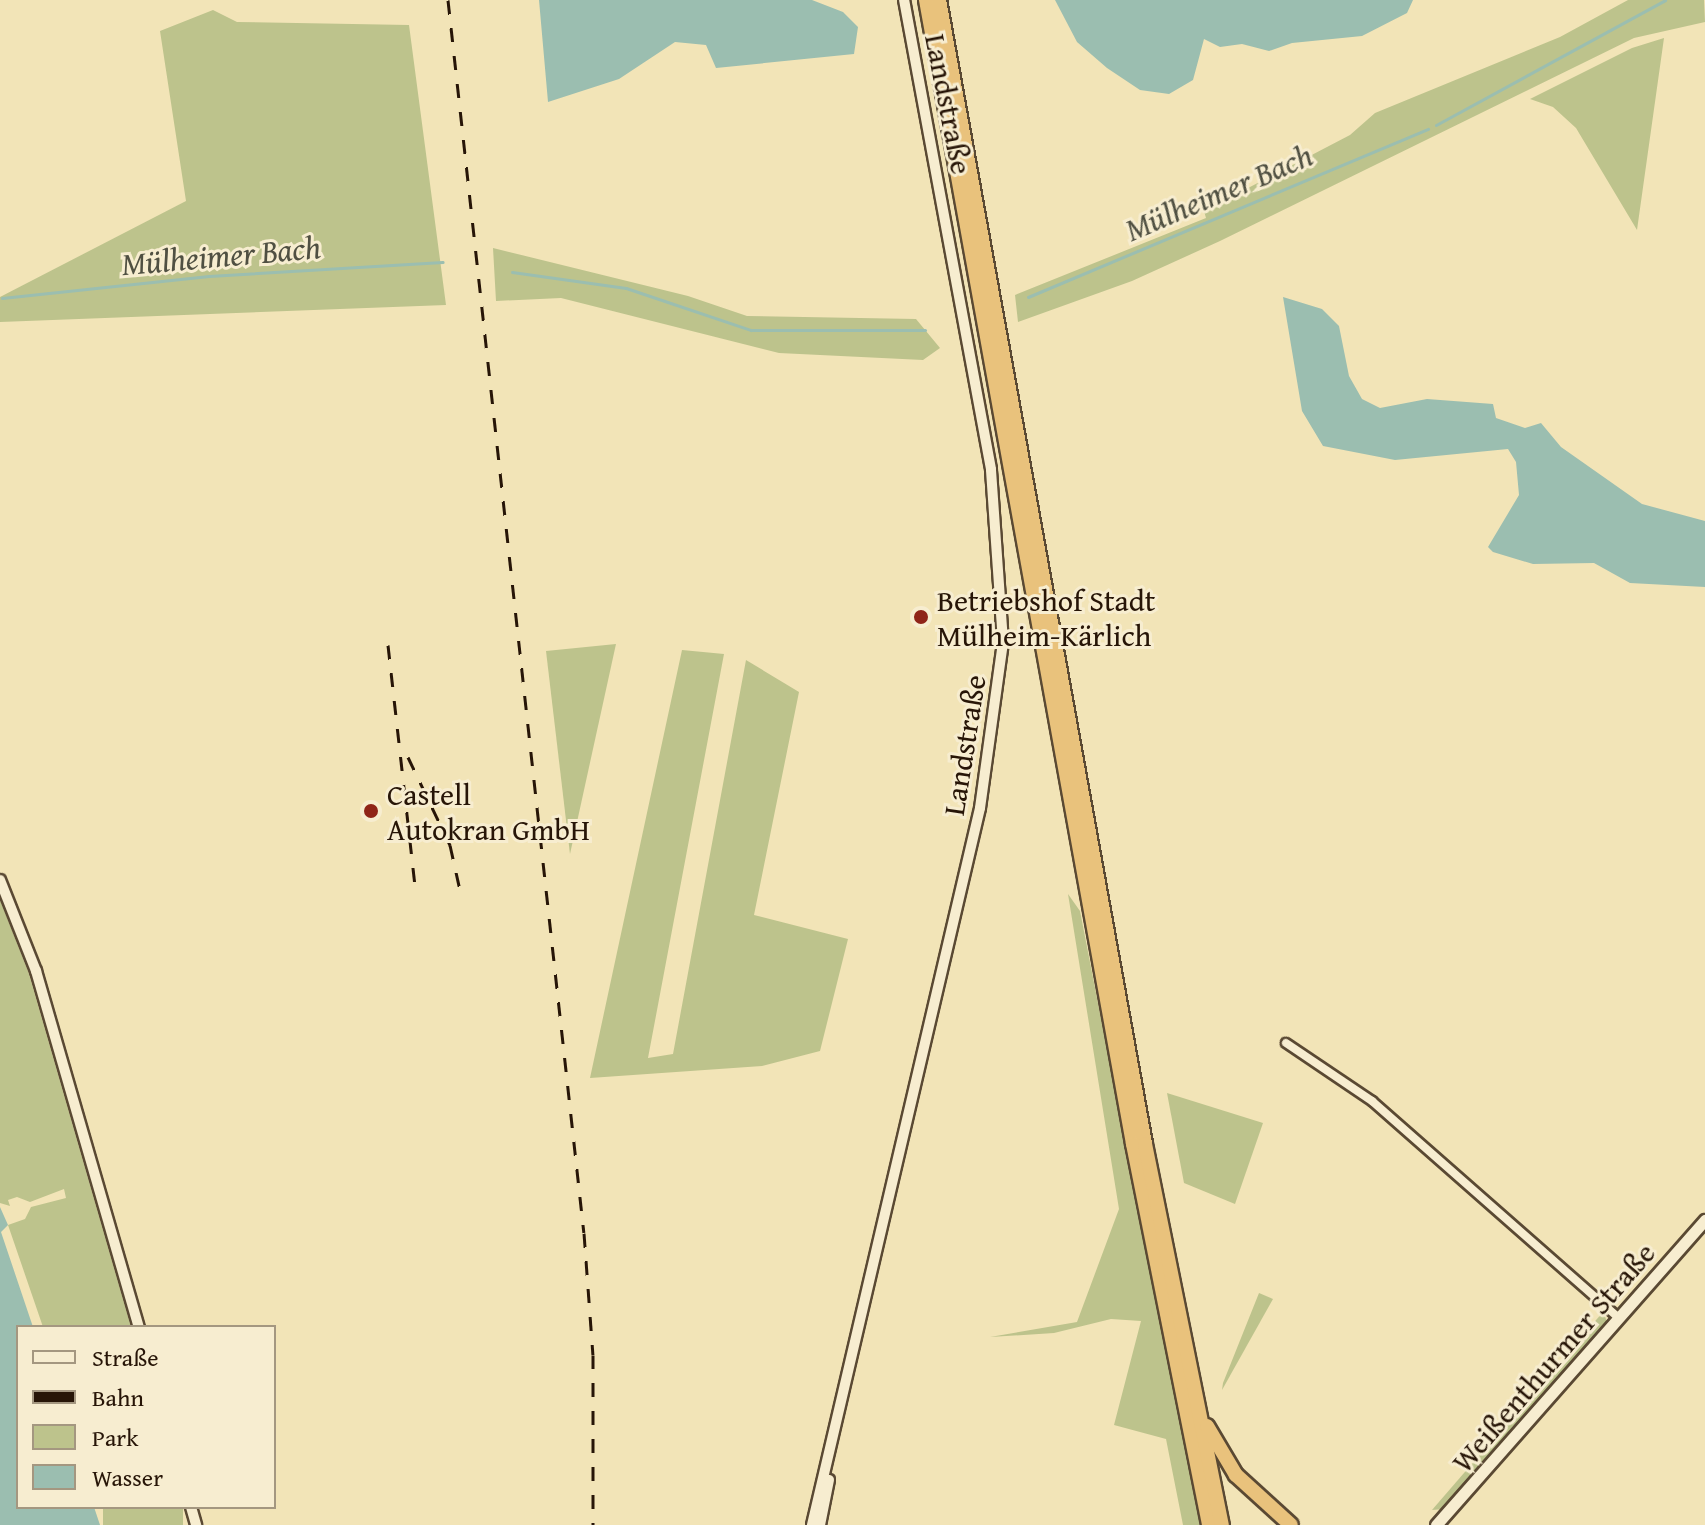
<!DOCTYPE html>
<meta charset="utf-8">
<style>
body{margin:0}
#map{position:relative;width:1705px;height:1525px;overflow:hidden;background:#f2e4b7;font-family:"Gentium Book Plus",serif}
div>[style]{position:absolute}
.green>*{inset:0;background:#bdc38c;transform-origin:0 0}
.water>*{inset:0;background:#9bbeb0}
.stream>*{height:3px;margin:-1.5px;padding:0 1.5px;transform-origin:1.5px;border-radius:1.5px;background:#9bbeb0}
.roads{filter:drop-shadow(2px 0 #5a4933) drop-shadow(-2px 0 #5a4933) drop-shadow(0 2px #5a4933) drop-shadow(0 -2px #5a4933)}
.minor>*{height:8px;margin:-4px;padding:0 4px;transform-origin:4px;border-radius:4px;background:#f7edd0}
.tertiary>*{height:10px;margin:-5px;padding:0 5px;transform-origin:5px;border-radius:5px;background:#f7edd0}
.secondary>*{height:11px;margin:-5.5px;padding:0 5.5px;transform-origin:5.5px;border-radius:5.5px;background:#f7edd0}
.trunk>*{height:14px;margin:-7px;padding:0 7px;transform-origin:7px;border-radius:7px;background:#e9c27c}
.rail>*{height:3px;margin-top:-1.5px;transform-origin:0;background:repeating-linear-gradient(90deg,#271507 0 14px,transparent 0 28px)}
.dots>*{width:22px;height:22px;translate:-50% -50%;box-sizing:border-box;border:4px solid #f7edd0;border-radius:50%}
span{translate:-50% -50%;white-space:nowrap;text-align:center;line-height:1.15;-webkit-text-stroke:6px #f7edd0;paint-order:stroke}
.street-label{font-size:30px;color:#271507}
.poi-label{font-size:30px;color:#271507}
.left{translate:0 -50%;text-align:left}
.water-label{font-size:32px;color:#505042;font-style:italic}
.legend{position:absolute;left:16px;top:1325px;width:260px;height:184px;box-sizing:border-box;background:#f7edd0;border:2px solid #a49780;margin:0;padding:10px 14px;list-style:none;font-size:24px;color:#271507}
.legend li{display:flex;align-items:center;gap:16px;height:40px}
.legend b{width:40px;border:2px solid #a49780}
</style>
<div id="map">
<div class="green">
<div style="clip-path:polygon(1628px 0,1704px 0,1705px 22px,1634px 38px,1220px 241px,1132px 281px,1018px 322px,1015px 295px,1206px 218px,1204px 211px,1350px 135px,1375px 113px,1560px 37px)"></div>
<div style="clip-path:polygon(213px 10px,237px 22px,409px 25px,446px 305px,0 322px,0 297px,186px 201px,160px 31px)"></div>
<div style="clip-path:polygon(1664px 38px,1637px 230px,1576px 128px,1553px 107px,1530px 99px,1632px 48px)"></div>
<div style="clip-path:polygon(493px 248px,688px 296px,747px 316px,916px 319px,940px 348px,923px 360px,779px 353px,561px 298px,496px 301px)"></div>
<div style="clip-path:polygon(616px 644px,570px 854px,546px 651px)"></div>
<div style="clip-path:polygon(682px 650px,724px 654px,648px 1058px,673px 1054px,746px 660px,799px 692px,754px 915px,848px 939px,820px 1051px,762px 1066px,590px 1078px)"></div>
<div style="clip-path:polygon(1068px 894px,1080px 911px,1200px 1525px,1183px 1525px,1166px 1439px,1114px 1425px,1141px 1321px,1111px 1319px,1054px 1333px,990px 1337px,1077px 1322px,1119px 1209px)"></div>
<div style="clip-path:polygon(0 900px,29px 974px,131px 1327px,43px 1327px,8px 1225px,25px 1219px,31px 1207px,66px 1198px,64px 1189px,30px 1202px,17px 1197px,8px 1200px,10px 1206px,0 1203px)"></div>
<div style="clip-path:polygon(1167px 1093px,1263px 1123px,1235px 1204px,1184px 1183px)"></div>
<div style="clip-path:polygon(1259px 1293px,1273px 1299px,1222px 1390px,1223px 1383px)"></div>
<div style="clip-path:polygon(1603px 1312px,1608px 1324px,1444px 1509px,1432px 1510px)"></div>
<div style="left:103px;top:1507px;width:80px;height:19px"></div>
</div>
<div class="water">
<div style="clip-path:polygon(539px 0,812px 0,843px 12px,858px 27px,854px 54px,716px 68px,706px 45px,675px 42px,619px 79px,548px 102px)"></div>
<div style="clip-path:polygon(1055px 0,1413px 0,1407px 13px,1362px 36px,1292px 43px,1269px 51px,1242px 44px,1220px 47px,1204px 39px,1193px 80px,1169px 94px,1140px 90px,1107px 68px,1077px 42px)"></div>
<div style="clip-path:polygon(1283px 297px,1322px 309px,1339px 326px,1349px 376px,1362px 399px,1380px 408px,1427px 399px,1493px 404px,1496px 418px,1525px 428px,1541px 423px,1561px 447px,1642px 504px,1705px 521px,1705px 587px,1630px 583px,1594px 563px,1533px 564px,1493px 552px,1488px 547px,1519px 495px,1516px 462px,1508px 449px,1395px 460px,1323px 446px,1302px 411px)"></div>
<div style="clip-path:polygon(0 1207px,8px 1225px,1px 1232px,33px 1327px,18px 1327px,18px 1507px,94px 1507px,100px 1525px,0 1525px)"></div>
</div>
<div class="stream">
<div style="left:1436px;top:125px;width:261px;rotate:-28.6deg"></div>
<div style="left:512px;top:272px;width:115px;rotate:8deg"></div>
<div style="left:626px;top:288px;width:132px;rotate:18.6deg"></div>
<div style="left:751px;top:330px;width:174px"></div>
<div style="left:1028px;top:297px;width:434px;rotate:-22.8deg"></div>
<div style="left:2px;top:298px;width:208px;rotate:-6.1deg"></div>
<div style="left:209px;top:276px;width:234px;rotate:-3.4deg"></div>
</div>
<div class="roads">
<div class="minor">
<div style="left:1286px;top:1043px;width:104px;rotate:34deg"></div>
<div style="left:1372px;top:1101px;width:329px;rotate:41.3deg"></div>
</div>
<div class="tertiary">
<div style="left:0;top:880px;width:98px;rotate:68.4deg"></div>
<div style="left:36px;top:971px;width:371px;rotate:73.9deg"></div>
<div style="left:191px;top:1507px;width:19px;rotate:74deg"></div>
<div style="left:812px;top:1525px;width:736px;rotate:-76.81deg"></div>
<div style="left:980px;top:808px;width:168px;rotate:-82.1deg"></div>
<div style="left:1003px;top:642px;width:173px;rotate:-94deg"></div>
<div style="left:991px;top:469px;width:477px;rotate:-100.5deg"></div>
<div style="left:820px;top:1525px;width:46px;rotate:-78.7deg"></div>
</div>
<div class="secondary">
<div style="left:1436px;top:1525px;width:407px;rotate:-48.6deg"></div>
</div>
<div class="trunk">
<div style="left:926px;top:0;width:1163px;rotate:79.74deg"></div>
<div style="left:1133px;top:1144px;width:389px;rotate:78.7deg"></div>
<div style="left:939px;top:0;width:1162px;rotate:79.79deg"></div>
<div style="left:1145px;top:1144px;width:389px;rotate:78.6deg"></div>
<div style="left:1207px;top:1426px;width:57px;rotate:59.4deg"></div>
<div style="left:1236px;top:1475px;width:74px;rotate:42.3deg"></div>
</div>
</div>
<div class="rail">
<div style="left:448px;top:0;width:1240px;rotate:83.71deg"></div>
<div style="left:584px;top:1233px;width:122px;rotate:85.8deg"></div>
<div style="left:593px;top:1355px;width:170px;rotate:90deg"></div>
<div style="left:388px;top:645px;width:252px;rotate:83.6deg"></div>
<div style="left:408px;top:757px;width:98px;rotate:64.5deg"></div>
<div style="left:450px;top:845px;width:46px;rotate:77.5deg"></div>
</div>
<div class="dots">
<div style="left:921px;top:617px;background:#8f2418"></div>
<div style="left:371px;top:811px;background:#8f2418"></div>
</div>
<div class="street-label">
<span style="left:949px;top:104px;rotate:79deg">Landstraße</span>
<span style="left:964px;top:745px;rotate:-81deg">Landstraße</span>
<span style="left:1553px;top:1357px;rotate:-49deg">Weißenthurmer Straße</span>
</div>
<div class="poi-label">
<span class="left" style="left:937px;top:617px">Betriebshof Stadt<br>Mülheim-Kärlich</span>
<span class="left" style="left:387px;top:811px">Castell<br>Autokran GmbH</span>
</div>
<div class="water-label">
<span style="left:1219px;top:193px;rotate:-23deg">Mülheimer Bach</span>
<span style="left:221px;top:256px;rotate:-5deg">Mülheimer Bach</span>
</div>
<ul class="legend">
<li><b style="height:10px;background:#f7edd0"></b>Straße</li>
<li><b style="height:10px;background:#271507"></b>Bahn</li>
<li><b style="height:22px;background:#bdc38c"></b>Park</li>
<li><b style="height:22px;background:#9bbeb0"></b>Wasser</li>
</ul>
</div>
